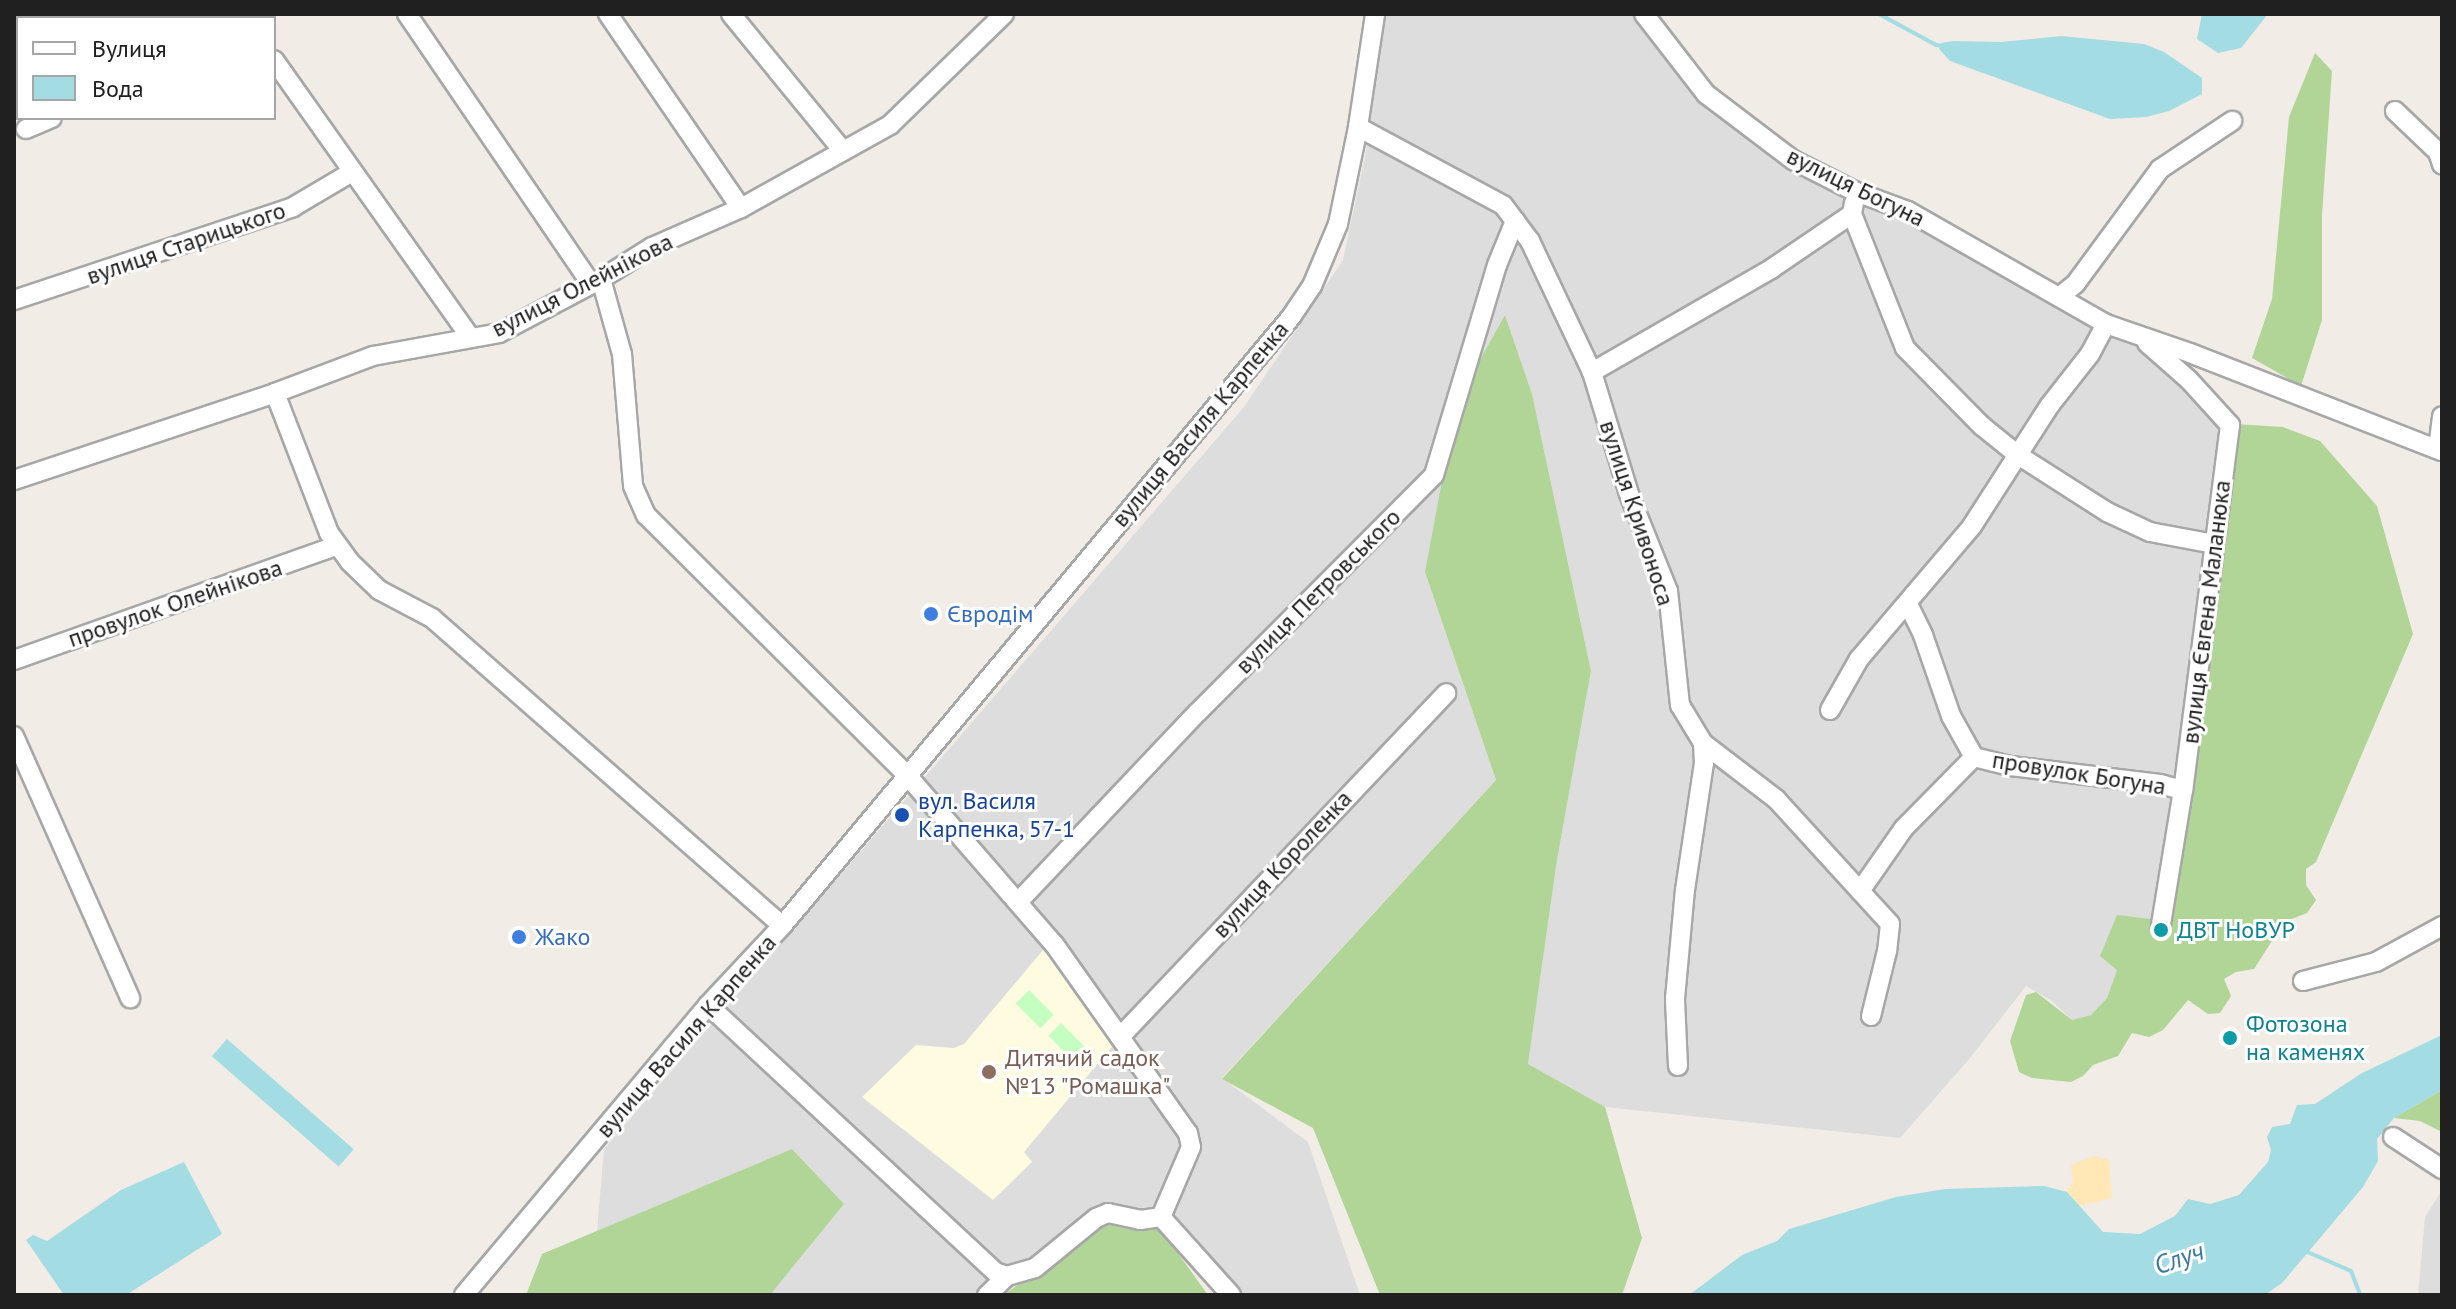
<!DOCTYPE html>
<meta charset="utf-8">
<style>
body{margin:0}
#map{position:relative;width:2456px;height:1309px;overflow:hidden;background:#f1ece6;font-family:"PT Sans",sans-serif}
div>[style]{position:absolute}
.residential>*{inset:0;background:#dedddd}
.education>*{inset:0;background:#fffbe1}
.forest>*{inset:0;background:#b1d497}
.sand>*{inset:0;background:#ffe7b6}
.park>*{inset:0;background:#c4fec0;transform-origin:0 0}
.water>*{inset:0;background:#a3dce2;transform-origin:0 0}
.stream>*{height:4px;margin:-2px;padding:0 2px;transform-origin:2px;border-radius:2px;background:#a3dce2}
.roads{filter:drop-shadow(2px 0 #a7a7a7) drop-shadow(-2px 0 #a7a7a7) drop-shadow(0 2px #a7a7a7) drop-shadow(0 -2px #a7a7a7)}
.minor>*{height:18px;margin:-9px;padding:0 9px;transform-origin:9px;border-radius:9px;background:#fff}
.dots>*{width:22px;height:22px;translate:-50% -50%;box-sizing:border-box;border:4px solid #fff;border-radius:50%}
span{translate:-50% -50%;white-space:nowrap;text-align:center;line-height:1.15;-webkit-text-stroke:6px #fff;paint-order:stroke}
.street-label{font-size:24px;color:#202020}
.shop-label{font-size:24px;color:#366cbe}
.left{translate:0 -50%;text-align:left}
.transit-label{font-size:24px;color:#164399}
.culture-label{font-size:24px;color:#0d838f}
.education-label{font-size:24px;color:#785e54}
.water-label{font-size:26px;color:#3c7a9f;font-style:italic}
.frame{position:absolute;inset:0;border:16px solid #202020;pointer-events:none}
.legend{position:absolute;left:16px;top:16px;width:260px;height:104px;box-sizing:border-box;background:#fff;border:2px solid #a6a6a6;margin:0;padding:10px 14px;list-style:none;font-size:24px;color:#202020}
.legend li{display:flex;align-items:center;gap:16px;height:40px}
.legend b{width:40px;border:2px solid #a6a6a6}
</style>
<div id="map">
<div class="residential">
<div style="clip-path:polygon(1384px 14px,1641px 14px,1702px 96px,1864px 200px,2099px 326px,2138px 342px,2225px 428px,2158px 918px,2141px 920px,2117px 915px,2117px 970px,2107px 998px,2091px 1015px,2072px 1020px,2052px 1001px,2026px 986px,1970px 1058px,1900px 1138px,1605px 1107px,1528px 1064px,1557px 860px,1591px 671px,1532px 394px,1505px 315px,1425px 572px,1496px 780px,1222px 1078px,1308px 1142px,1360px 1295px,1244px 1295px,1179px 1219px,1107px 1204px,1001px 1295px,770px 1295px,844px 1204px,792px 1149px,597px 1231px,604px 1149px,1244px 407px,1343px 260px,1366px 152px)"></div>
<div style="clip-path:polygon(2442px 1190px,2442px 1295px,2418px 1295px,2425px 1217px)"></div>
</div>
<div class="education">
<div style="clip-path:polygon(1043px 950px,1055px 955px,1115px 1043px,1024px 1152px,1032px 1162px,993px 1200px,862px 1097px,916px 1045px,954px 1048px,964px 1044px)"></div>
</div>
<div class="forest">
<div style="clip-path:polygon(2315px 53px,2332px 71px,2322px 215px,2322px 320px,2301px 386px,2252px 358px,2272px 299px,2289px 117px)"></div>
<div style="clip-path:polygon(1505px 315px,1532px 394px,1591px 671px,1557px 860px,1528px 1064px,1605px 1107px,1642px 1238px,1623px 1292px,1618px 1295px,1380px 1295px,1313px 1128px,1222px 1079px,1496px 780px,1425px 572px,1457px 401px)"></div>
<div style="clip-path:polygon(2235px 424px,2283px 427px,2320px 441px,2377px 506px,2413px 634px,2316px 862px,2306px 869px,2306px 885px,2316px 900px,2307px 913px,2284px 922px,2254px 969px,2236px 972px,2224px 979px,2231px 996px,2220px 1013px,2208px 1014px,2188px 1000px,2163px 1030px,2149px 1037px,2132px 1033px,2118px 1056px,2093px 1065px,2083px 1076px,2071px 1082px,2032px 1078px,2019px 1072px,2010px 1041px,2026px 995px,2036px 992px,2072px 1020px,2091px 1015px,2107px 998px,2117px 970px,2100px 956px,2117px 915px,2168px 921px)"></div>
<div style="clip-path:polygon(2442px 1090px,2442px 1132px,2420px 1121px,2394px 1118px)"></div>
<div style="clip-path:polygon(792px 1149px,844px 1204px,770px 1295px,526px 1295px,542px 1254px)"></div>
<div style="clip-path:polygon(1098px 1224px,1157px 1224px,1208px 1295px,1004px 1295px)"></div>
</div>
<div class="sand">
<div style="clip-path:polygon(2094px 1156px,2109px 1160px,2112px 1198px,2079px 1206px,2067px 1192px,2073px 1181px,2071px 1165px)"></div>
</div>
<div class="park">
<div style="left:1029px;top:990px;width:35px;height:19px;rotate:45deg"></div>
<div style="left:1061px;top:1023px;width:34px;height:18px;rotate:45deg"></div>
</div>
<div class="water">
<div style="clip-path:polygon(2202px 14px,2268px 14px,2241px 48px,2218px 53px,2197px 39px)"></div>
<div style="clip-path:polygon(2061px 36px,2144px 44px,2164px 52px,2202px 78px,2202px 94px,2169px 111px,2146px 117px,2110px 119px,1950px 61px,1939px 49px,1941px 43px,1953px 41px,2001px 42px)"></div>
<div style="clip-path:polygon(2442px 1035px,2442px 1090px,2394px 1118px,2377px 1139px,2378px 1161px,2363px 1187px,2282px 1283px,2265px 1295px,1689px 1295px,1742px 1255px,1777px 1241px,1789px 1229px,1896px 1197px,1945px 1189px,2044px 1186px,2067px 1192px,2103px 1232px,2140px 1234px,2175px 1216px,2188px 1199px,2210px 1204px,2239px 1195px,2268px 1162px,2271px 1150px,2267px 1137px,2272px 1127px,2290px 1124px,2297px 1105px,2315px 1104px,2362px 1073px)"></div>
<div style="left:227px;top:1039px;width:168px;height:23px;rotate:41deg"></div>
<div style="clip-path:polygon(184px 1162px,222px 1234px,126px 1295px,64px 1295px,26px 1240px,33px 1235px,47px 1241px,121px 1190px)"></div>
</div>
<div class="stream">
<div style="left:1879px;top:14px;width:65px;rotate:28.5deg"></div>
<div style="left:1936px;top:45px;width:8px;rotate:7deg"></div>
<div style="left:2303px;top:1250px;width:52px;rotate:23.6deg"></div>
<div style="left:2351px;top:1271px;width:26px;rotate:69deg"></div>
</div>
<div class="roads">
<div class="minor">
<div style="left:148px;top:14px;width:5px;rotate:53deg"></div>
<div style="left:407px;top:14px;width:327px;rotate:55.7deg"></div>
<div style="left:608px;top:14px;width:235px;rotate:55.6deg"></div>
<div style="left:731px;top:14px;width:177px;rotate:50.7deg"></div>
<div style="left:1644px;top:14px;width:101px;rotate:52.2deg"></div>
<div style="left:1706px;top:94px;width:109px;rotate:37.2deg"></div>
<div style="left:1793px;top:160px;width:71px;rotate:26.9deg"></div>
<div style="left:1856px;top:192px;width:55px;rotate:20.1deg"></div>
<div style="left:1908px;top:211px;width:228px;rotate:29.7deg"></div>
<div style="left:2106px;top:324px;width:89px;rotate:19deg"></div>
<div style="left:2190px;top:353px;width:270px;rotate:21.3deg"></div>
<div style="left:251px;top:18px;width:5px;rotate:-53deg"></div>
<div style="left:274px;top:60px;width:339px;rotate:54.7deg"></div>
<div style="left:2395px;top:111px;width:59px;rotate:43.6deg"></div>
<div style="left:2438px;top:152px;width:13px;rotate:72deg"></div>
<div style="left:1358px;top:127px;width:165px;rotate:28.3deg"></div>
<div style="left:1503px;top:205px;width:45px;rotate:53.1deg"></div>
<div style="left:1530px;top:241px;width:145px;rotate:64.7deg"></div>
<div style="left:1592px;top:372px;width:127px;rotate:73.1deg"></div>
<div style="left:1629px;top:494px;width:105px;rotate:68.1deg"></div>
<div style="left:1668px;top:591px;width:115px;rotate:84deg"></div>
<div style="left:1680px;top:705px;width:44px;rotate:58.8deg"></div>
<div style="left:1703px;top:743px;width:92px;rotate:37.5deg"></div>
<div style="left:1776px;top:799px;width:169px;rotate:47.6deg"></div>
<div style="left:1890px;top:924px;width:27px;rotate:96deg"></div>
<div style="left:1887px;top:951px;width:67px;rotate:103.8deg"></div>
<div style="left:26px;top:129px;width:28px;rotate:-23deg"></div>
<div style="left:1852px;top:214px;width:144px;rotate:68.4deg"></div>
<div style="left:1905px;top:348px;width:110px;rotate:45.4deg"></div>
<div style="left:1982px;top:426px;width:46px;rotate:38.9deg"></div>
<div style="left:2018px;top:455px;width:106px;rotate:32.6deg"></div>
<div style="left:2107px;top:512px;width:47px;rotate:24.9deg"></div>
<div style="left:2150px;top:532px;width:66px;rotate:10.5deg"></div>
<div style="left:601px;top:279px;width:78px;rotate:74.4deg"></div>
<div style="left:622px;top:354px;width:132px;rotate:85.2deg"></div>
<div style="left:633px;top:486px;width:32px;rotate:66deg"></div>
<div style="left:646px;top:515px;width:367px;rotate:44.9deg"></div>
<div style="left:906px;top:774px;width:225px;rotate:49deg"></div>
<div style="left:1054px;top:944px;width:232px;rotate:54.7deg"></div>
<div style="left:1188px;top:1133px;width:14px;rotate:78deg"></div>
<div style="left:1191px;top:1147px;width:76px;rotate:113.2deg"></div>
<div style="left:1161px;top:1217px;width:105px;rotate:48.1deg"></div>
<div style="left:2059px;top:297px;width:22px;rotate:-39deg"></div>
<div style="left:2076px;top:283px;width:142px;rotate:-53.6deg"></div>
<div style="left:2160px;top:169px;width:87px;rotate:-33.7deg"></div>
<div style="left:14px;top:300px;width:294px;rotate:-18.4deg"></div>
<div style="left:293px;top:207px;width:69px;rotate:-30.7deg"></div>
<div style="left:2147px;top:343px;width:56px;rotate:41.4deg"></div>
<div style="left:2189px;top:380px;width:61px;rotate:47.7deg"></div>
<div style="left:2230px;top:425px;width:368px;rotate:97.3deg"></div>
<div style="left:2183px;top:790px;width:137px;rotate:99.3deg"></div>
<div style="left:1592px;top:372px;width:207px;rotate:-29.9deg"></div>
<div style="left:1771px;top:269px;width:98px;rotate:-34.2deg"></div>
<div style="left:1852px;top:214px;width:11px;rotate:-80deg"></div>
<div style="left:275px;top:393px;width:150px;rotate:68.9deg"></div>
<div style="left:329px;top:533px;width:36px;rotate:54deg"></div>
<div style="left:350px;top:562px;width:40px;rotate:44deg"></div>
<div style="left:379px;top:590px;width:60px;rotate:27.8deg"></div>
<div style="left:432px;top:618px;width:466px;rotate:41.3deg"></div>
<div style="left:2438px;top:449px;width:33px;rotate:-83deg"></div>
<div style="left:14px;top:480px;width:275px;rotate:-18.4deg"></div>
<div style="left:275px;top:393px;width:105px;rotate:-20.7deg"></div>
<div style="left:373px;top:356px;width:128px;rotate:-10.3deg"></div>
<div style="left:499px;top:333px;width:115px;rotate:-27.9deg"></div>
<div style="left:601px;top:279px;width:60px;rotate:-32.1deg"></div>
<div style="left:652px;top:247px;width:97px;rotate:-23.7deg"></div>
<div style="left:741px;top:208px;width:171px;rotate:-29.1deg"></div>
<div style="left:890px;top:125px;width:159px;rotate:-44.2deg"></div>
<div style="left:1908px;top:604px;width:34px;rotate:64deg"></div>
<div style="left:1923px;top:635px;width:86px;rotate:70.9deg"></div>
<div style="left:1951px;top:716px;width:47px;rotate:60.7deg"></div>
<div style="left:1974px;top:757px;width:38px;rotate:14deg"></div>
<div style="left:2011px;top:766px;width:150px;rotate:6.9deg"></div>
<div style="left:2160px;top:784px;width:24px;rotate:15deg"></div>
<div style="left:14px;top:660px;width:342px;rotate:-19.5deg"></div>
<div style="left:1830px;top:710px;width:59px;rotate:-60.4deg"></div>
<div style="left:1859px;top:659px;width:175px;rotate:-49.6deg"></div>
<div style="left:1972px;top:526px;width:144px;rotate:-57.2deg"></div>
<div style="left:2050px;top:405px;width:65px;rotate:-51.9deg"></div>
<div style="left:2090px;top:354px;width:34px;rotate:-62deg"></div>
<div style="left:14px;top:736px;width:287px;rotate:66.1deg"></div>
<div style="left:1860px;top:891px;width:77px;rotate:-55.1deg"></div>
<div style="left:1904px;top:828px;width:100px;rotate:-45.4deg"></div>
<div style="left:1019px;top:901px;width:259px;rotate:-46.6deg"></div>
<div style="left:1197px;top:713px;width:336px;rotate:-45.1deg"></div>
<div style="left:1434px;top:475px;width:219px;rotate:-73.3deg"></div>
<div style="left:1497px;top:265px;width:48px;rotate:-67.8deg"></div>
<div style="left:2303px;top:981px;width:75px;rotate:-14.6deg"></div>
<div style="left:2376px;top:962px;width:75px;rotate:-28.6deg"></div>
<div style="left:708px;top:1005px;width:392px;rotate:42.9deg"></div>
<div style="left:995px;top:1272px;width:13px;rotate:18deg"></div>
<div style="left:1007px;top:1276px;width:28px;rotate:136deg"></div>
<div style="left:1120px;top:1037px;width:474px;rotate:-46.5deg"></div>
<div style="left:1678px;top:1066px;width:67px;rotate:-92.6deg"></div>
<div style="left:1675px;top:999px;width:109px;rotate:-84.8deg"></div>
<div style="left:1685px;top:890px;width:128px;rotate:-81.5deg"></div>
<div style="left:1704px;top:763px;width:20px;rotate:-93deg"></div>
<div style="left:2393px;top:1137px;width:59px;rotate:33.1deg"></div>
<div style="left:1007px;top:1276px;width:29px;rotate:-16deg"></div>
<div style="left:1035px;top:1268px;width:79px;rotate:-39.3deg"></div>
<div style="left:1096px;top:1218px;width:13px;rotate:-23deg"></div>
<div style="left:1108px;top:1213px;width:33px;rotate:12deg"></div>
<div style="left:1140px;top:1220px;width:21px;rotate:-8deg"></div>
<div style="left:464px;top:1295px;width:379px;rotate:-49.9deg"></div>
<div style="left:708px;top:1005px;width:108px;rotate:-46.9deg"></div>
<div style="left:782px;top:926px;width:794px;rotate:-50.11deg"></div>
<div style="left:1291px;top:317px;width:37px;rotate:-56deg"></div>
<div style="left:1312px;top:286px;width:67px;rotate:-67.2deg"></div>
<div style="left:1338px;top:224px;width:99px;rotate:-78.3deg"></div>
<div style="left:1358px;top:127px;width:114px;rotate:-81.4deg"></div>
</div>
</div>
<div class="dots">
<div style="left:931px;top:614px;background:#3f7fe0"></div>
<div style="left:902px;top:815px;background:#1a4fb4"></div>
<div style="left:2161px;top:930px;background:#0f9aa8"></div>
<div style="left:519px;top:937px;background:#3f7fe0"></div>
<div style="left:2230px;top:1038px;background:#0f9aa8"></div>
<div style="left:989px;top:1072px;background:#8d6e63"></div>
</div>
<div class="street-label">
<span style="left:1856px;top:187px;rotate:26deg">вулиця Богуна</span>
<span style="left:186px;top:243px;rotate:-19deg">вулиця Старицького</span>
<span style="left:582px;top:285px;rotate:-27deg">вулиця Олейнікова</span>
<span style="left:1200px;top:424px;rotate:-50deg">вулиця Василя Карпенка</span>
<span style="left:1637px;top:513px;rotate:72deg">вулиця Кривоноса</span>
<span style="left:1318px;top:591px;rotate:-45deg">вулиця Петровського</span>
<span style="left:175px;top:603px;rotate:-19deg">провулок Олейнікова</span>
<span style="left:2206px;top:612px;rotate:-83deg">вулиця Євгена Маланюка</span>
<span style="left:2079px;top:773px;rotate:9deg">провулок Богуна</span>
<span style="left:1282px;top:864px;rotate:-47deg">вулиця Короленка</span>
<span style="left:686px;top:1036px;rotate:-49deg">вулиця Василя Карпенка</span>
</div>
<div class="shop-label">
<span class="left" style="left:947px;top:614px">Євродім</span>
<span class="left" style="left:535px;top:937px">Жако</span>
</div>
<div class="transit-label">
<span class="left" style="left:918px;top:815px">вул. Василя<br>Карпенка, 57-1</span>
</div>
<div class="culture-label">
<span class="left" style="left:2177px;top:930px">ДВТ НоВУР</span>
<span class="left" style="left:2246px;top:1038px">Фотозона<br>на каменях</span>
</div>
<div class="education-label">
<span class="left" style="left:1005px;top:1072px">Дитячий садок<br>№13 "Ромашка"</span>
</div>
<div class="water-label">
<span style="left:2179px;top:1258px;rotate:-19deg">Случ</span>
</div>
<div class="frame"></div>
<ul class="legend">
<li><b style="height:10px;background:#fff"></b>Вулиця</li>
<li><b style="height:22px;background:#a3dce2"></b>Вода</li>
</ul>
</div>
